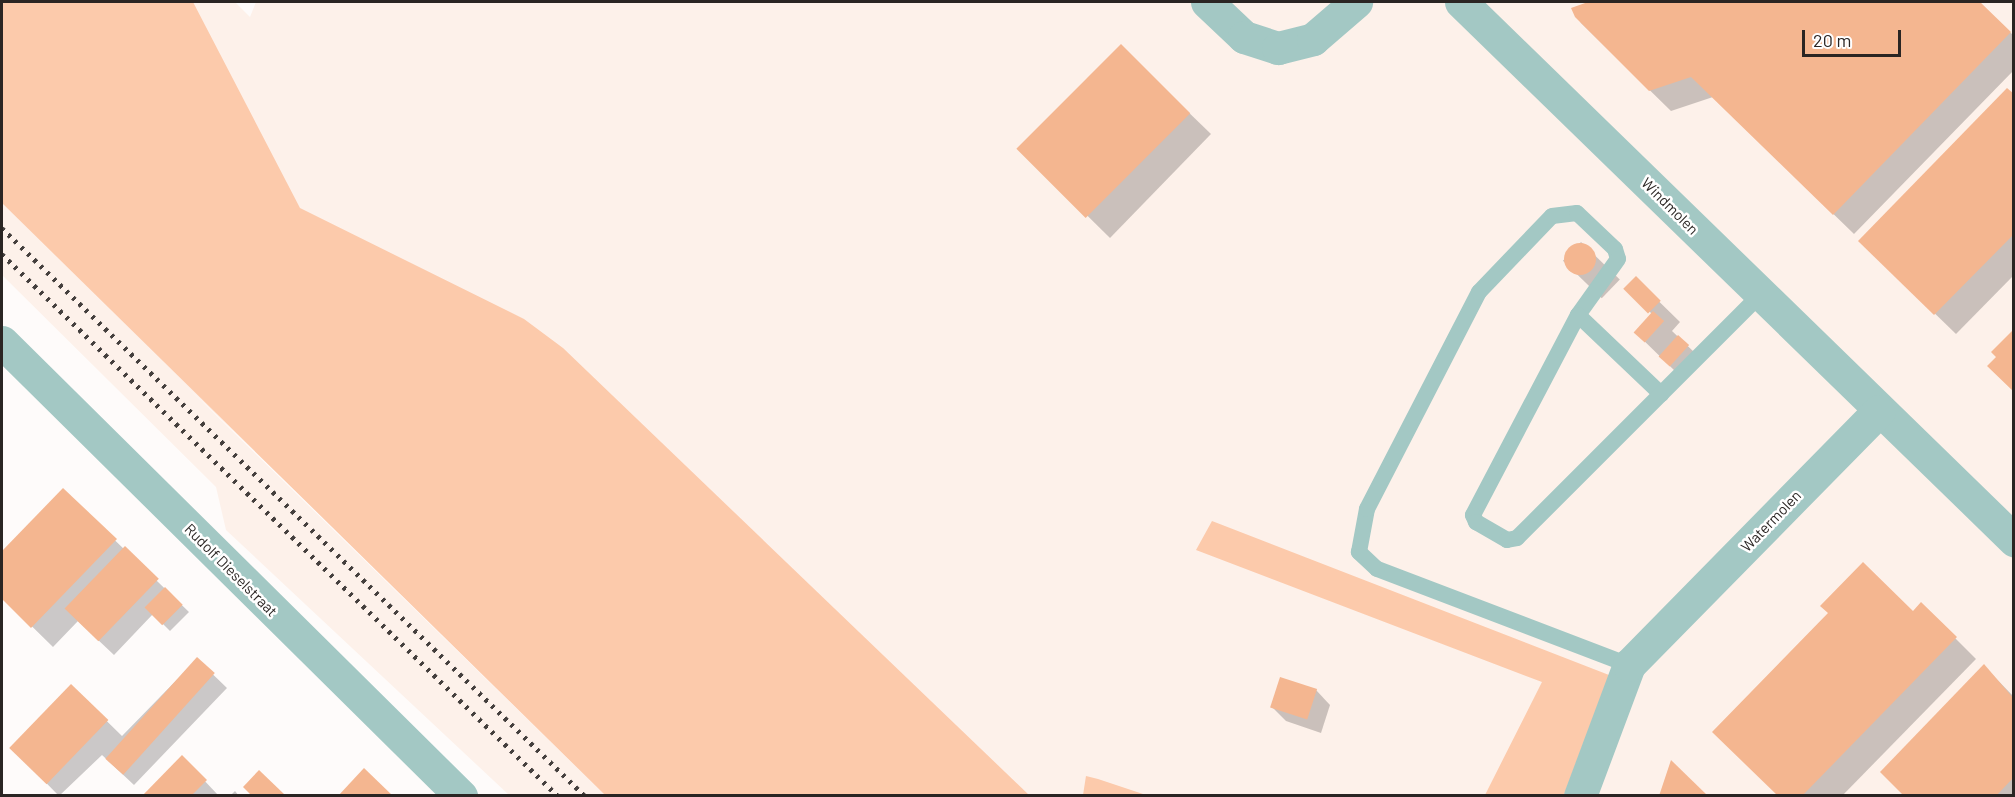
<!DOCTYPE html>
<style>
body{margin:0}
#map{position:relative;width:2015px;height:797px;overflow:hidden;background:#fefbfa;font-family:Barlow,sans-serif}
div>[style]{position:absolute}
.built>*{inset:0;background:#fdf1ea}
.green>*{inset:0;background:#fccaab}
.shadow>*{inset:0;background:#0003;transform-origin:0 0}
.building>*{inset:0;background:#f4b690;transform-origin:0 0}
.round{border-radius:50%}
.lane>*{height:16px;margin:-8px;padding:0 8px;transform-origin:8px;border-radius:8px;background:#a3c8c4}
.street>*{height:33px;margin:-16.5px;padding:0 16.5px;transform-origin:16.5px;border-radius:16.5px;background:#a3c8c4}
.rail>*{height:4.5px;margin-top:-2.25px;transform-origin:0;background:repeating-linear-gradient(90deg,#443f3d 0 3px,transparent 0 9px)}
span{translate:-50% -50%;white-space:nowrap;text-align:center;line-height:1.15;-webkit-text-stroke:5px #fff;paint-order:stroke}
.street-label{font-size:15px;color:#2a2523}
.frame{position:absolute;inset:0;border:3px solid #2a2523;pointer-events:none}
.scale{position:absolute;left:1802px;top:30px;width:99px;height:27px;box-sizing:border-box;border:3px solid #2a2523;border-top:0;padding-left:8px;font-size:18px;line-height:21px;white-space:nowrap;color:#2a2523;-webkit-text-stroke:4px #fff;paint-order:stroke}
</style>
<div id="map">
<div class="built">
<div style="clip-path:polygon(2px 2px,235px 2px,250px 17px,256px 2px,2013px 2px,2013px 795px,614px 795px,181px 381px,605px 795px,509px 795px,226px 530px,216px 487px,2px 275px)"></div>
</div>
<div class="green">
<div style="clip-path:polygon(2px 2px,193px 2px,300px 208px,524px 319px,563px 348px,1029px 795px,605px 795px,2px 203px)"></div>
<div style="clip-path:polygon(1212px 521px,1609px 675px,1564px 795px,1485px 795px,1542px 682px,1196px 550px)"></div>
<div style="clip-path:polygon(1086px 776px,1098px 779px,1146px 795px,1083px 795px)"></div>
</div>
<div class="shadow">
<div style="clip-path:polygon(1593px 2px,1978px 2px,2014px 36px,2014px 70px,1854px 234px,1713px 97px,1671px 111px,1581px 23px,1573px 8px)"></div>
<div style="clip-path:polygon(1121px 47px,1211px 134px,1110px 238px,1041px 170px)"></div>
<div style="clip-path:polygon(2014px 96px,2014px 275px,1956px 334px,1860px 241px)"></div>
<div style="left:1581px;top:242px;width:54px;height:26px;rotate:44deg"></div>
<div style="clip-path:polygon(1636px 279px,1680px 322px,1672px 331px,1694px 352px,1676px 372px,1635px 332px,1652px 314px,1627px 289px)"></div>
<div style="clip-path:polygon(63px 490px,189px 612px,170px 631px,153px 614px,114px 655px,78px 621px,53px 647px,2px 597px,2px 553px)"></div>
<div style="clip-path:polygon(1921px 604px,1976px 659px,1842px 796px,1779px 796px)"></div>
<div style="clip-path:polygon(197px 659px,227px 688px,134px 785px,102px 755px,59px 796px,11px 747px,71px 686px,122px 736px)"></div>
<div style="clip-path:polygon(1984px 666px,2014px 697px,2014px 796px,1905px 796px)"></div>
<div style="clip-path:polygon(1316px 690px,1330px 705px,1321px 733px,1286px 721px,1272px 707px)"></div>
<div style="clip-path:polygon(182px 757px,219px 796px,144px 796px)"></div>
<div style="clip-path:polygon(235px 791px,239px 796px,230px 796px)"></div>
</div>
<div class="building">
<div style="clip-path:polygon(1588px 2px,1980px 2px,2011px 32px,1833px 215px,1691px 77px,1649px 91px,1575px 17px,1571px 8px)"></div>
<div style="left:1121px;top:44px;width:98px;height:148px;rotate:45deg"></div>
<div style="clip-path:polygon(2007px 88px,2014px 94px,2014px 234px,1934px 315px,1858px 241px)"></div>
<div class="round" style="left:1564px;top:243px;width:32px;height:32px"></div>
<div style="left:1636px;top:276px;width:35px;height:18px;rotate:45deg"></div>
<div style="left:1653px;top:311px;width:15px;height:29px;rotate:42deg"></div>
<div style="clip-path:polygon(2014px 329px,2014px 392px,1987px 366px,1996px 357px,1991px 352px)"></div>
<div style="left:1678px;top:335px;width:15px;height:29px;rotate:42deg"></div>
<div style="clip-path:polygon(63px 488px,117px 539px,31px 628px,2px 599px,2px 551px)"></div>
<div style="left:125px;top:546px;width:47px;height:87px;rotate:44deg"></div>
<div style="clip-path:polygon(1863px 562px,1913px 611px,1921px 602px,1957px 637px,1802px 796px,1778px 796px,1712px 732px,1828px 613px,1820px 606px)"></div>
<div style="left:165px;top:587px;width:25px;height:29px;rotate:45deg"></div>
<div style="left:197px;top:657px;width:24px;height:137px;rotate:42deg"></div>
<div style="clip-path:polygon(1984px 664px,2014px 699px,2014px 777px,1996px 796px,1904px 796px,1880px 772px)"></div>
<div style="left:1280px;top:677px;width:39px;height:32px;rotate:18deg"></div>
<div style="left:71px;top:684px;width:52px;height:89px;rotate:44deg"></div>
<div style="clip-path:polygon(182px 755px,207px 780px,191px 796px,142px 796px)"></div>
<div style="clip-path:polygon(1671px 760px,1708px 796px,1659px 796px)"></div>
<div style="clip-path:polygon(364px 768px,393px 796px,338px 796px)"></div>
<div style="clip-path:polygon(259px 770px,284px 794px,283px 796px,252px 796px,243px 787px)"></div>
</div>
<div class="lane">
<div style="left:1578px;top:315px;width:115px;rotate:43.6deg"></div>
<div style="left:1629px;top:665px;width:270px;rotate:-159.1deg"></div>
<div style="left:1377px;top:569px;width:25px;rotate:-137deg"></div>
<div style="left:1359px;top:552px;width:44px;rotate:-79.5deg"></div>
<div style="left:1367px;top:509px;width:244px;rotate:-62.7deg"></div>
<div style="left:1479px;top:292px;width:105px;rotate:-46.2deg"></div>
<div style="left:1552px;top:216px;width:25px;rotate:-7deg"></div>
<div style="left:1577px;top:213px;width:52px;rotate:43.5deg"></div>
<div style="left:1615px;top:249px;width:10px;rotate:73deg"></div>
<div style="left:1618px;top:259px;width:69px;rotate:125.5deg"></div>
<div style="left:1578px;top:315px;width:226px;rotate:117.7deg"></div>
<div style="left:1473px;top:515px;width:8px;rotate:67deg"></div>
<div style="left:1476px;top:522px;width:36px;rotate:30deg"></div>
<div style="left:1507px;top:540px;width:10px;rotate:-11deg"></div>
<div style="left:1517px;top:538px;width:344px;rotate:-45deg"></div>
</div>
<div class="street">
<div style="left:1207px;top:2px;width:51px;rotate:43.4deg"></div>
<div style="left:1244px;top:37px;width:36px;rotate:18deg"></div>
<div style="left:1278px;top:48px;width:36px;rotate:-14deg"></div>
<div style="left:1313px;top:39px;width:57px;rotate:-40.7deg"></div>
<div style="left:1461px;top:2px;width:772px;rotate:44.21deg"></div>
<div style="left:2px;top:342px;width:646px;rotate:44.69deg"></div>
<div style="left:1580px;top:796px;width:140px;rotate:-69.5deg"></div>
<div style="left:1629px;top:665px;width:356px;rotate:-45.5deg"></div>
</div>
<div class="rail">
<div style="left:2px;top:228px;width:814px;rotate:44.25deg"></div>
<div style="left:2px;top:254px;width:776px;rotate:44.27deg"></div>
</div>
<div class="street-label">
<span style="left:1670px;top:206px;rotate:45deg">Windmolen</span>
<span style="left:1771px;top:521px;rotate:-46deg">Watermolen</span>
<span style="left:231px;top:570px;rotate:45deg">Rudolf Dieselstraat</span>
</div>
<div class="frame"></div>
<div class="scale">20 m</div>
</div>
